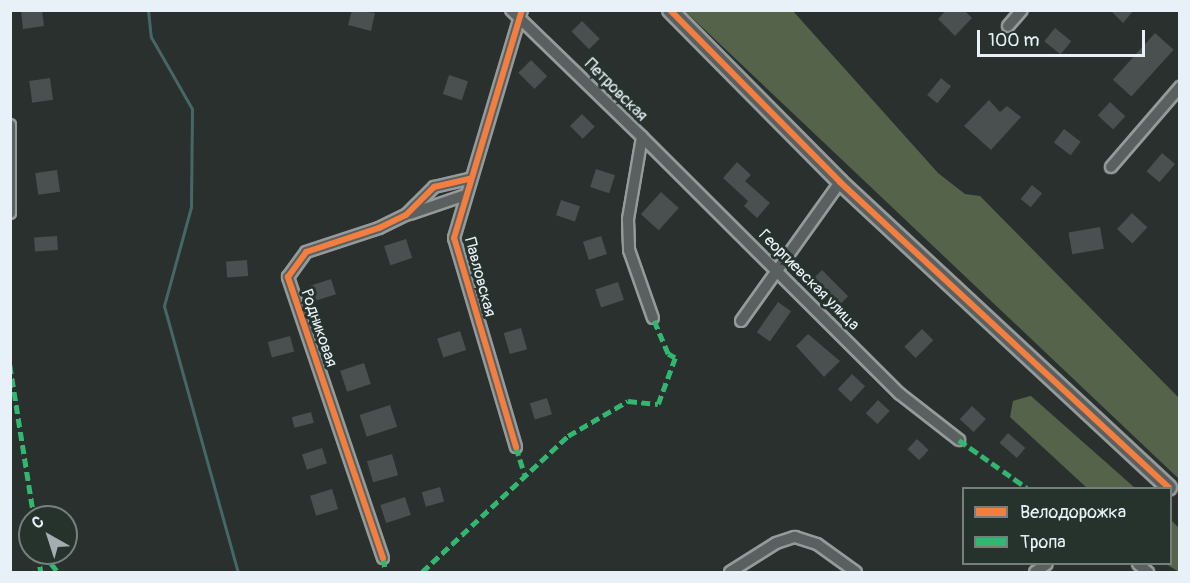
<!DOCTYPE html>
<meta charset="utf-8">
<style>
body{margin:0}
#map{position:relative;width:1190px;height:583px;overflow:hidden;background:#29302d;font-family:Pangolin,sans-serif}
div>[style]{position:absolute}
.green>*{inset:0;background:#55634a}
.stream>*{height:3px;margin:-1.5px;padding:0 1.5px;transform-origin:1.5px;border-radius:1.5px;background:#456765}
.building>*{inset:0;background:#4a4f50;transform-origin:0 0}
.roads{filter:drop-shadow(2px 0 #959a9a) drop-shadow(-2px 0 #959a9a) drop-shadow(0 2px #959a9a) drop-shadow(0 -2px #959a9a)}
.minor>*{height:10px;margin:-5px;padding:0 5px;transform-origin:5px;border-radius:5px;background:#5a6060}
.tertiary>*{height:14px;margin:-7px;padding:0 7px;transform-origin:7px;border-radius:7px;background:#5a6060}
.quiet>*{height:4.5px;margin-top:-2.25px;transform-origin:0;background:repeating-linear-gradient(90deg,#33b770 0 9px,transparent 0 13.5px)}
.cycleway>*{height:6px;margin:-3px;padding:0 3px;transform-origin:3px;border-radius:3px;background:#f27e40}
span{translate:-50% -50%;white-space:nowrap;text-align:center;line-height:1.15;-webkit-text-stroke:6px #26332d;paint-order:stroke}
.street-label{font-size:16px;color:#e8f1f8}
.frame{position:absolute;inset:0;border:12px solid #e8f1f8;pointer-events:none}
.legend{position:absolute;left:962px;top:487px;width:210px;height:78px;box-sizing:border-box;background:#26332d;border:2px solid #747f7e;margin:0;padding:8px 10px;list-style:none;font-size:18px;color:#e8f1f8}
.legend li{display:flex;align-items:center;gap:12px;height:30px}
.legend b{width:30px;border:2px solid #747f7e}
.north{position:absolute;left:18px;top:505px;width:60px;height:60px;box-sizing:border-box;background:#26332d;border:2px solid #747f7e;border-radius:50%;rotate:321deg;font-size:16px;font-weight:700;line-height:24px;text-align:center;color:#e8f1f8}
.north::after{content:'';display:block;margin:auto;width:21px;height:27px;background:#a5adb1;clip-path:polygon(50% 0,100% 100%,50% 72%,0 100%)}
.scale{position:absolute;left:977px;top:30px;width:168px;height:27px;box-sizing:border-box;border:3px solid #e8f1f8;border-top:0;padding-left:8px;font-size:18px;line-height:21px;white-space:nowrap;color:#e8f1f8;-webkit-text-stroke:4px #26332d;paint-order:stroke}
</style>
<div id="map">
<div class="green">
<div style="clip-path:polygon(685px 11px,793px 11px,938px 173px,965px 194px,980px 196px,1179px 398px,1179px 479px)"></div>
<div style="clip-path:polygon(1030px 396px,1031px 396px,1135px 488px,1087px 488px,1010px 417px,1013px 401px)"></div>
<div style="clip-path:polygon(1171px 520px,1179px 528px,1179px 572px,1166px 564px)"></div>
</div>
<div class="stream">
<div style="left:148px;top:10px;width:27px;rotate:84deg"></div>
<div style="left:151px;top:37px;width:83px;rotate:60.3deg"></div>
<div style="left:192px;top:109px;width:98px;rotate:90.6deg"></div>
<div style="left:191px;top:207px;width:103px;rotate:105.3deg"></div>
<div style="left:164px;top:306px;width:276px;rotate:74.5deg"></div>
</div>
<div class="building">
<div style="clip-path:polygon(21px 10px,42px 10px,44px 26px,23px 29px)"></div>
<div style="clip-path:polygon(352px 10px,375px 13px,371px 31px,348px 25px)"></div>
<div style="clip-path:polygon(946px 10px,964px 10px,972px 18px,955px 36px,938px 19px)"></div>
<div style="clip-path:polygon(1110px 10px,1134px 10px,1123px 23px)"></div>
<div style="left:582px;top:21px;width:25px;height:15px;rotate:45deg"></div>
<div style="left:1055px;top:28px;width:21px;height:17px;rotate:39deg"></div>
<div style="left:1155px;top:33px;width:25px;height:63px;rotate:42deg"></div>
<div style="left:531px;top:60px;width:23px;height:18px;rotate:45deg"></div>
<div style="left:449px;top:75px;width:20px;height:20px;rotate:18deg"></div>
<div style="left:50px;top:78px;width:22px;height:21px;rotate:82deg"></div>
<div style="left:941px;top:78px;width:13px;height:22px;rotate:39deg"></div>
<div style="clip-path:polygon(989px 100px,1000px 112px,1007px 106px,1021px 117px,991px 150px,964px 126px)"></div>
<div style="left:1110px;top:102px;width:21px;height:18px;rotate:43deg"></div>
<div style="left:582px;top:114px;width:18px;height:17px;rotate:45deg"></div>
<div style="left:1064px;top:129px;width:21px;height:17px;rotate:37deg"></div>
<div style="left:1162px;top:153px;width:17px;height:24px;rotate:40deg"></div>
<div style="clip-path:polygon(737px 162px,751px 175px,745px 181px,770px 203px,757px 218px,744px 206px,748px 201px,723px 178px)"></div>
<div style="left:596px;top:169px;width:20px;height:19px;rotate:18deg"></div>
<div style="left:57px;top:170px;width:22px;height:22px;rotate:82deg"></div>
<div style="left:1032px;top:185px;width:13px;height:18px;rotate:39deg"></div>
<div style="left:661px;top:192px;width:24px;height:30px;rotate:42deg"></div>
<div style="left:561px;top:200px;width:20px;height:16px;rotate:18deg"></div>
<div style="left:1132px;top:213px;width:21px;height:22px;rotate:43deg"></div>
<div style="left:1100px;top:227px;width:22px;height:32px;rotate:80deg"></div>
<div style="left:57px;top:236px;width:14px;height:23px;rotate:86deg"></div>
<div style="left:601px;top:236px;width:19px;height:19px;rotate:72deg"></div>
<div style="left:406px;top:239px;width:20px;height:23px;rotate:72deg"></div>
<div style="left:247px;top:260px;width:16px;height:21px;rotate:86deg"></div>
<div style="left:822px;top:270px;width:37px;height:17px;rotate:45deg"></div>
<div style="left:331px;top:279px;width:16px;height:22px;rotate:72deg"></div>
<div style="left:618px;top:282px;width:19px;height:24px;rotate:72deg"></div>
<div style="left:778px;top:302px;width:16px;height:37px;rotate:35deg"></div>
<div style="left:521px;top:328px;width:22px;height:18px;rotate:74deg"></div>
<div style="left:922px;top:329px;width:16px;height:25px;rotate:45deg"></div>
<div style="left:460px;top:331px;width:20px;height:24px;rotate:72deg"></div>
<div style="clip-path:polygon(808px 334px,840px 361px,824px 377px,796px 346px)"></div>
<div style="left:290px;top:336px;width:16px;height:23px;rotate:75deg"></div>
<div style="left:364px;top:363px;width:22px;height:25px;rotate:72deg"></div>
<div style="left:852px;top:374px;width:18px;height:21px;rotate:43deg"></div>
<div style="left:547px;top:398px;width:17px;height:18px;rotate:73deg"></div>
<div style="left:878px;top:400px;width:16px;height:18px;rotate:43deg"></div>
<div style="left:390px;top:405px;width:23px;height:32px;rotate:72deg"></div>
<div style="left:972px;top:406px;width:19px;height:18px;rotate:43deg"></div>
<div style="left:311px;top:412px;width:11px;height:20px;rotate:75deg"></div>
<div style="left:1008px;top:433px;width:23px;height:13px;rotate:41deg"></div>
<div style="left:917px;top:439px;width:16px;height:14px;rotate:43deg"></div>
<div style="left:322px;top:448px;width:16px;height:21px;rotate:72deg"></div>
<div style="left:392px;top:454px;width:22px;height:26px;rotate:74deg"></div>
<div style="left:440px;top:487px;width:15px;height:19px;rotate:74deg"></div>
<div style="left:332px;top:489px;width:21px;height:23px;rotate:73deg"></div>
<div style="left:405px;top:497px;width:19px;height:26px;rotate:72deg"></div>
</div>
<div class="roads">
<div class="minor">
<div style="left:511px;top:10px;width:182px;rotate:44.1deg"></div>
<div style="left:642px;top:137px;width:83px;rotate:99.7deg"></div>
<div style="left:628px;top:219px;width:31px;rotate:88deg"></div>
<div style="left:629px;top:250px;width:72px;rotate:70.6deg"></div>
<div style="left:1008px;top:26px;width:21px;rotate:-49deg"></div>
<div style="left:10px;top:125px;width:88px;rotate:90deg"></div>
<div style="left:642px;top:137px;width:364px;rotate:44.9deg"></div>
<div style="left:900px;top:394px;width:75px;rotate:37.9deg"></div>
<div style="left:1111px;top:167px;width:106px;rotate:-49.2deg"></div>
<div style="left:410px;top:214px;width:56px;rotate:-18.8deg"></div>
<div style="left:741px;top:321px;width:171px;rotate:-54.5deg"></div>
<div style="left:516px;top:447px;width:218px;rotate:-106.5deg"></div>
<div style="left:454px;top:238px;width:238px;rotate:-73.4deg"></div>
<div style="left:383px;top:558px;width:297px;rotate:-108.7deg"></div>
<div style="left:288px;top:277px;width:31px;rotate:-54deg"></div>
<div style="left:306px;top:252px;width:77px;rotate:-18.2deg"></div>
<div style="left:379px;top:228px;width:30px;rotate:-26deg"></div>
<div style="left:406px;top:215px;width:40px;rotate:-45deg"></div>
<div style="left:434px;top:187px;width:36px;rotate:-13deg"></div>
<div style="left:1138px;top:564px;width:13px;rotate:39deg"></div>
<div style="left:730px;top:572px;width:54px;rotate:-32.2deg"></div>
<div style="left:776px;top:543px;width:20px;rotate:-18deg"></div>
<div style="left:795px;top:537px;width:23px;rotate:18deg"></div>
<div style="left:817px;top:544px;width:48px;rotate:35.7deg"></div>
<div style="left:1035px;top:572px;width:14px;rotate:-34deg"></div>
</div>
<div class="tertiary">
<div style="left:670px;top:10px;width:242px;rotate:45.3deg"></div>
<div style="left:840px;top:182px;width:449px;rotate:42.9deg"></div>
</div>
</div>
<div class="quiet">
<div style="left:10px;top:365px;width:154px;rotate:81deg"></div>
<div style="left:959px;top:440px;width:83px;rotate:35.2deg"></div>
<div style="left:516px;top:447px;width:29px;rotate:72deg"></div>
<div style="left:38px;top:553px;width:19px;rotate:81deg"></div>
<div style="left:43px;top:553px;width:24px;rotate:52deg"></div>
<div style="left:383px;top:558px;width:14px;rotate:78deg"></div>
<div style="left:422px;top:572px;width:200px;rotate:-43deg"></div>
<div style="left:568px;top:436px;width:69px;rotate:-30.3deg"></div>
<div style="left:628px;top:401px;width:30px;rotate:6deg"></div>
<div style="left:658px;top:404px;width:49px;rotate:-69.7deg"></div>
<div style="left:675px;top:358px;width:8px;rotate:-150deg"></div>
<div style="left:668px;top:354px;width:39px;rotate:-113deg"></div>
</div>
<div class="cycleway">
<div style="left:670px;top:10px;width:242px;rotate:45.3deg"></div>
<div style="left:840px;top:182px;width:449px;rotate:42.9deg"></div>
<div style="left:516px;top:447px;width:218px;rotate:-106.5deg"></div>
<div style="left:454px;top:238px;width:238px;rotate:-73.4deg"></div>
<div style="left:383px;top:558px;width:297px;rotate:-108.7deg"></div>
<div style="left:288px;top:277px;width:31px;rotate:-54deg"></div>
<div style="left:306px;top:252px;width:77px;rotate:-18.2deg"></div>
<div style="left:379px;top:228px;width:30px;rotate:-26deg"></div>
<div style="left:406px;top:215px;width:40px;rotate:-45deg"></div>
<div style="left:434px;top:187px;width:36px;rotate:-13deg"></div>
</div>
<div class="street-label">
<span style="left:616px;top:90px;rotate:45deg">Петровская</span>
<span style="left:480px;top:277px;rotate:75deg">Павловская</span>
<span style="left:809px;top:280px;rotate:45deg">Георгиевская улица</span>
<span style="left:319px;top:328px;rotate:71deg">Родниковая</span>
</div>
<div class="frame"></div>
<ul class="legend">
<li><b style="height:8px;background:#f27e40"></b>Велодорожка</li>
<li><b style="height:8px;background:#33b770"></b>Тропа</li>
</ul>
<div class="north">С</div>
<div class="scale">100 m</div>
</div>
